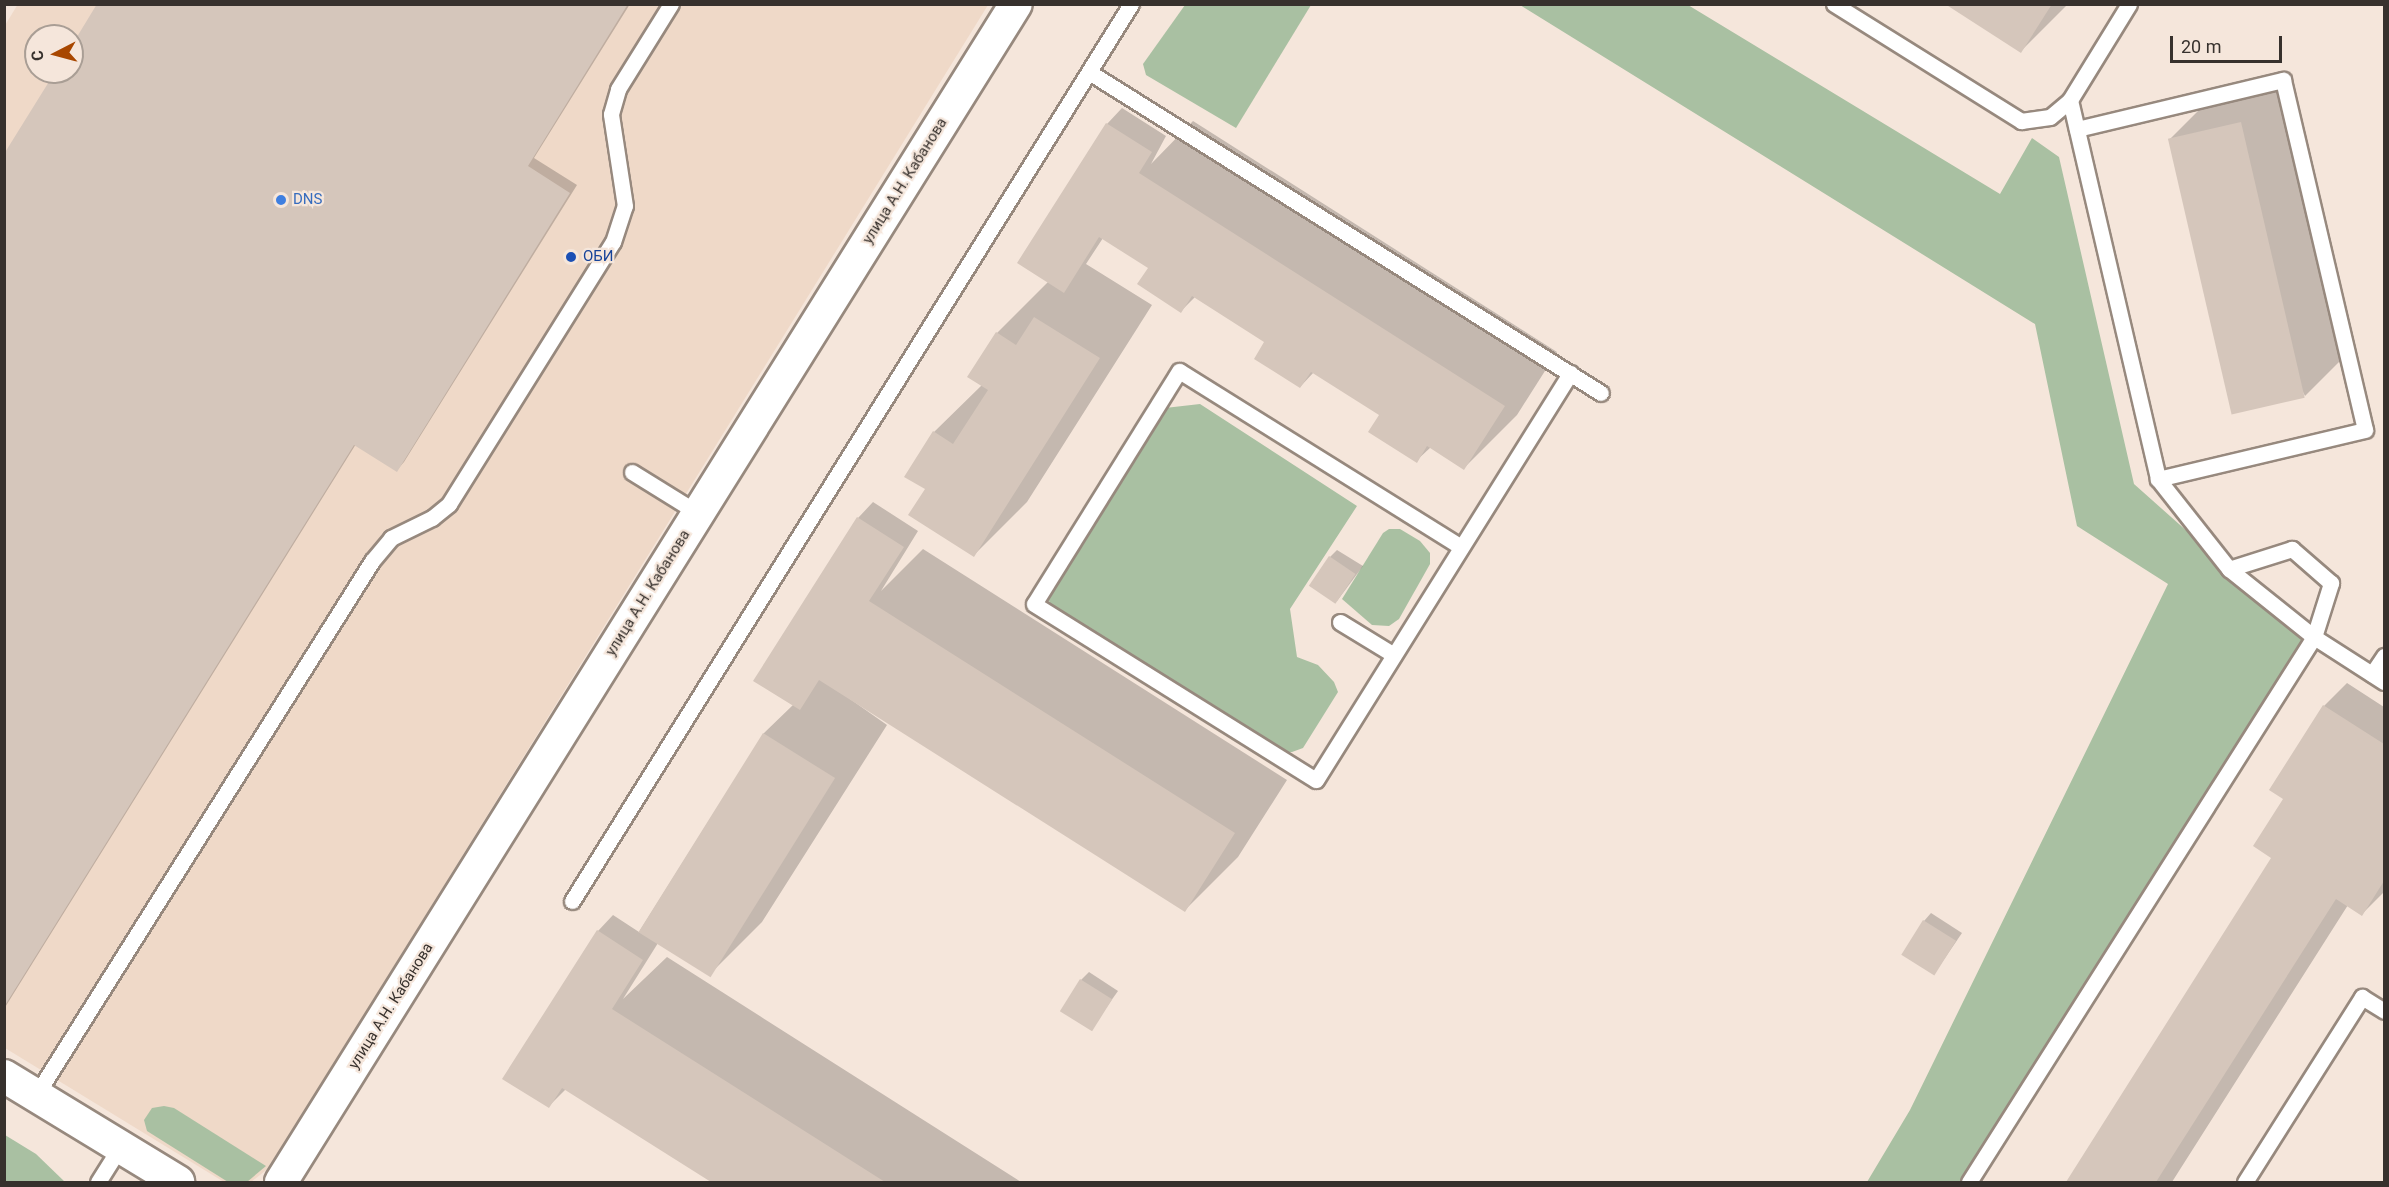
<!DOCTYPE html>
<meta charset="utf-8">
<style>
body{margin:0}
#map{position:relative;width:2389px;height:1187px;overflow:hidden;background:#f5e6db;font-family:Roboto,sans-serif}
div>[style]{position:absolute}
.built>*{inset:0;background:#efd9c8}
.green>*{inset:0;background:#a9c0a2}
.shadow>*{inset:0;background:#0003}
.building>*{inset:0;background:#d5c6bb;transform-origin:0 0}
.roads{filter:drop-shadow(2px 0 #97897e) drop-shadow(-2px 0 #97897e) drop-shadow(0 2px #97897e) drop-shadow(0 -2px #97897e)}
.lane>*{height:15px;margin:-7.5px;padding:0 7.5px;transform-origin:7.5px;border-radius:7.5px;background:#fff}
.street>*{height:32px;margin:-16px;padding:0 16px;transform-origin:16px;border-radius:16px;background:#fff}
.dots>*{width:16px;height:16px;translate:-50% -50%;box-sizing:border-box;border:3px solid #f5e6db;border-radius:50%}
span{translate:-50% -50%;white-space:nowrap;text-align:center;line-height:1.15;-webkit-text-stroke:4.5px #f5e6db;paint-order:stroke}
.street-label{font-size:15px;color:#37312d}
.shop-label{font-size:15px;color:#366cbe}
.left{translate:0 -50%;text-align:left}
.transit-label{font-size:15px;color:#164399}
.frame{position:absolute;inset:0;border:6px solid #37312d;pointer-events:none}
.north{position:absolute;left:24px;top:24px;width:60px;height:60px;box-sizing:border-box;background:#f5e6db;border:2px solid #a99e95;border-radius:50%;rotate:264deg;font-size:16px;font-weight:700;line-height:24px;text-align:center;color:#37312d}
.north::after{content:'';display:block;margin:auto;width:21px;height:27px;background:#a84700;clip-path:polygon(50% 0,100% 100%,50% 72%,0 100%)}
.scale{position:absolute;left:2170px;top:36px;width:112px;height:27px;box-sizing:border-box;border:3px solid #37312d;border-top:0;padding-left:8px;font-size:18px;line-height:21px;white-space:nowrap;color:#37312d;-webkit-text-stroke:4px #f5e6db;paint-order:stroke}
</style>
<div id="map">
<div class="built">
<div style="clip-path:polygon(evenodd,18px 4px,988px 5px,270px 1167px,251px 1182px,224px 1182px,5px 1048px,4px 27px,18px 4px,36px 36px,72px 36px,72px 72px,36px 72px,36px 36px)"></div>
</div>
<div class="green">
<div style="clip-path:polygon(1185px 5px,1311px 5px,1236px 128px,1146px 75px,1143px 64px)"></div>
<div style="clip-path:polygon(1520px 5px,1688px 5px,2000px 194px,2032px 138px,2059px 157px,2134px 484px,2307px 638px,1962px 1182px,1867px 1182px,1910px 1110px,2168px 584px,2077px 526px,2035px 324px)"></div>
<div style="clip-path:polygon(1200px 404px,1357px 506px,1290px 609px,1297px 657px,1318px 665px,1334px 682px,1338px 692px,1303px 748px,1292px 752px,1280px 752px,1057px 615px,1049px 601px,1049px 591px,1059px 572px,1165px 408px)"></div>
<div style="clip-path:polygon(1389px 529px,1400px 529px,1420px 541px,1430px 553px,1430px 564px,1399px 619px,1389px 626px,1372px 625px,1342px 599px,1383px 533px)"></div>
<div style="clip-path:polygon(164px 1106px,174px 1108px,266px 1166px,247px 1182px,228px 1182px,147px 1131px,144px 1120px,152px 1108px)"></div>
<div style="clip-path:polygon(5px 1135px,36px 1154px,65px 1182px,5px 1182px)"></div>
</div>
<div class="shadow">
<div style="clip-path:polygon(99px 4px,630px 4px,534px 158px,577px 185px,404px 462px,397px 470px,356px 444px,4px 1009px,4px 156px,57px 72px,72px 72px,72px 48px)"></div>
<div style="clip-path:polygon(1947px 4px,2068px 4px,2021px 51px)"></div>
<div style="clip-path:polygon(2289px 74px,2354px 347px,2305px 396px,2170px 139px,2218px 91px)"></div>
<div style="clip-path:polygon(1122px 108px,1166px 136px,1151px 164px,1193px 121px,1557px 352px,1517px 415px,1464px 468px,1431px 447px,1416px 461px,1381px 415px,1314px 372px,1300px 387px,1266px 342px,1195px 297px,1181px 311px,1150px 267px,1103px 238px,1086px 264px,1152px 305px,1027px 502px,974px 555px,927px 489px,934px 432px,982px 385px,997px 333px,1049px 281px,1107px 124px)"></div>
<div style="clip-path:polygon(873px 502px,918px 531px,881px 591px,923px 549px,1287px 780px,1238px 857px,1185px 910px,826px 682px,887px 725px,762px 922px,709px 975px,658px 943px,623px 999px,667px 957px,1021px 1182px,714px 1182px,566px 1089px,549px 1106px,598px 931px,613px 915px,639px 932px,764px 733px,793px 705px,858px 518px)"></div>
<div style="clip-path:polygon(1337px 550px,1363px 566px,1337px 601px,1330px 557px)"></div>
<div style="clip-path:polygon(2347px 683px,2384px 707px,2384px 892px,2362px 914px,2348px 905px,2172px 1182px,2068px 1182px,2273px 857px,2285px 798px,2324px 706px)"></div>
<div style="clip-path:polygon(1931px 913px,1962px 933px,1934px 974px,1924px 921px)"></div>
<div style="clip-path:polygon(1089px 972px,1118px 991px,1091px 1029px,1081px 980px)"></div>
</div>
<div class="building">
<div style="clip-path:polygon(97px 4px,628px 4px,528px 166px,570px 193px,397px 472px,354px 445px,4px 1007px,4px 154px,55px 72px,72px 72px,72px 45px)"></div>
<div style="clip-path:polygon(1945px 4px,2052px 4px,2021px 53px)"></div>
<div style="left:2241px;top:122px;width:283px;height:75px;rotate:77deg"></div>
<div style="clip-path:polygon(1106px 123px,1152px 152px,1139px 173px,1505px 406px,1464px 470px,1427px 446px,1417px 463px,1368px 432px,1379px 415px,1311px 372px,1300px 388px,1254px 359px,1264px 342px,1192px 296px,1181px 313px,1137px 284px,1148px 268px,1099px 237px,1064px 293px,1017px 263px)"></div>
<div style="clip-path:polygon(1034px 317px,1100px 358px,974px 557px,908px 515px,925px 489px,904px 477px,933px 431px,953px 444px,988px 390px,967px 377px,996px 332px,1016px 345px)"></div>
<div style="clip-path:polygon(857px 517px,904px 547px,869px 601px,1235px 833px,1185px 912px,819px 680px,800px 710px,753px 681px)"></div>
<div style="left:1329px;top:556px;width:32px;height:36px;rotate:34deg"></div>
<div style="clip-path:polygon(2323px 705px,2384px 744px,2384px 881px,2362px 916px,2336px 899px,2156px 1182px,2066px 1182px,2271px 858px,2253px 846px,2283px 799px,2269px 790px)"></div>
<div style="left:763px;top:733px;width:85px;height:235px;rotate:32deg"></div>
<div style="left:1923px;top:920px;width:39px;height:41px;rotate:32deg"></div>
<div style="clip-path:polygon(597px 930px,643px 960px,612px 1009px,885px 1182px,711px 1182px,562px 1088px,549px 1108px,502px 1079px)"></div>
<div style="left:1080px;top:979px;width:38px;height:38px;rotate:32deg"></div>
</div>
<div class="roads">
<div class="lane">
<div style="left:1834px;top:4px;width:221px;rotate:32deg"></div>
<div style="left:2021px;top:121px;width:29px;rotate:-8deg"></div>
<div style="left:2050px;top:117px;width:26px;rotate:-40deg"></div>
<div style="left:2070px;top:100px;width:113px;rotate:-58.4deg"></div>
<div style="left:1089px;top:72px;width:604px;rotate:32.09deg"></div>
<div style="left:2070px;top:100px;width:389px;rotate:76.9deg"></div>
<div style="left:2158px;top:479px;width:115px;rotate:51.7deg"></div>
<div style="left:2229px;top:569px;width:109px;rotate:38.7deg"></div>
<div style="left:2314px;top:637px;width:83px;rotate:32.7deg"></div>
<div style="left:2077px;top:129px;width:212px;rotate:-13.4deg"></div>
<div style="left:2283px;top:80px;width:359px;rotate:76.8deg"></div>
<div style="left:2365px;top:430px;width:213px;rotate:166.7deg"></div>
<div style="left:632px;top:472px;width:78px;rotate:31.8deg"></div>
<div style="left:1461px;top:547px;width:332px;rotate:-148deg"></div>
<div style="left:1179px;top:371px;width:274px;rotate:121.9deg"></div>
<div style="left:1034px;top:604px;width:332px;rotate:32deg"></div>
<div style="left:1316px;top:780px;width:480px;rotate:-58deg"></div>
<div style="left:1340px;top:622px;width:63px;rotate:31.4deg"></div>
<div style="left:2372px;top:674px;width:22px;rotate:-56deg"></div>
<div style="left:572px;top:901px;width:1057px;rotate:-58.07deg"></div>
<div style="left:36px;top:1095px;width:631px;rotate:-57.82deg"></div>
<div style="left:372px;top:561px;width:30px;rotate:-50deg"></div>
<div style="left:391px;top:538px;width:46px;rotate:-26deg"></div>
<div style="left:432px;top:518px;width:22px;rotate:-39deg"></div>
<div style="left:449px;top:504px;width:309px;rotate:-58deg"></div>
<div style="left:613px;top:242px;width:38px;rotate:-72deg"></div>
<div style="left:625px;top:206px;width:93px;rotate:-98.7deg"></div>
<div style="left:611px;top:114px;width:26px;rotate:-74deg"></div>
<div style="left:618px;top:89px;width:100px;rotate:-58.1deg"></div>
<div style="left:98px;top:1182px;width:41px;rotate:-57.8deg"></div>
<div style="left:1969px;top:1182px;width:645px;rotate:-57.67deg"></div>
<div style="left:2314px;top:637px;width:57px;rotate:-72.5deg"></div>
<div style="left:2331px;top:583px;width:52px;rotate:-138.9deg"></div>
<div style="left:2292px;top:549px;width:66px;rotate:162.4deg"></div>
<div style="left:2245px;top:1182px;width:219px;rotate:-57.7deg"></div>
<div style="left:2362px;top:997px;width:26px;rotate:32deg"></div>
</div>
<div class="street">
<div style="left:4px;top:1076px;width:204px;rotate:31.3deg"></div>
<div style="left:281px;top:1182px;width:1388px;rotate:-58.04deg"></div>
</div>
</div>
<div class="dots">
<div style="left:281px;top:200px;background:#3f7fe0"></div>
<div style="left:571px;top:257px;background:#1a4fb4"></div>
</div>
<div class="street-label">
<span style="left:905px;top:181px;rotate:-58deg">улица А.Н. Кабанова</span>
<span style="left:648px;top:593px;rotate:-58deg">улица А.Н. Кабанова</span>
<span style="left:391px;top:1006px;rotate:-58deg">улица А.Н. Кабанова</span>
</div>
<div class="shop-label">
<span class="left" style="left:293px;top:200px">DNS</span>
</div>
<div class="transit-label">
<span class="left" style="left:583px;top:257px">ОБИ</span>
</div>
<div class="frame"></div>
<div class="north">С</div>
<div class="scale">20 m</div>
</div>
